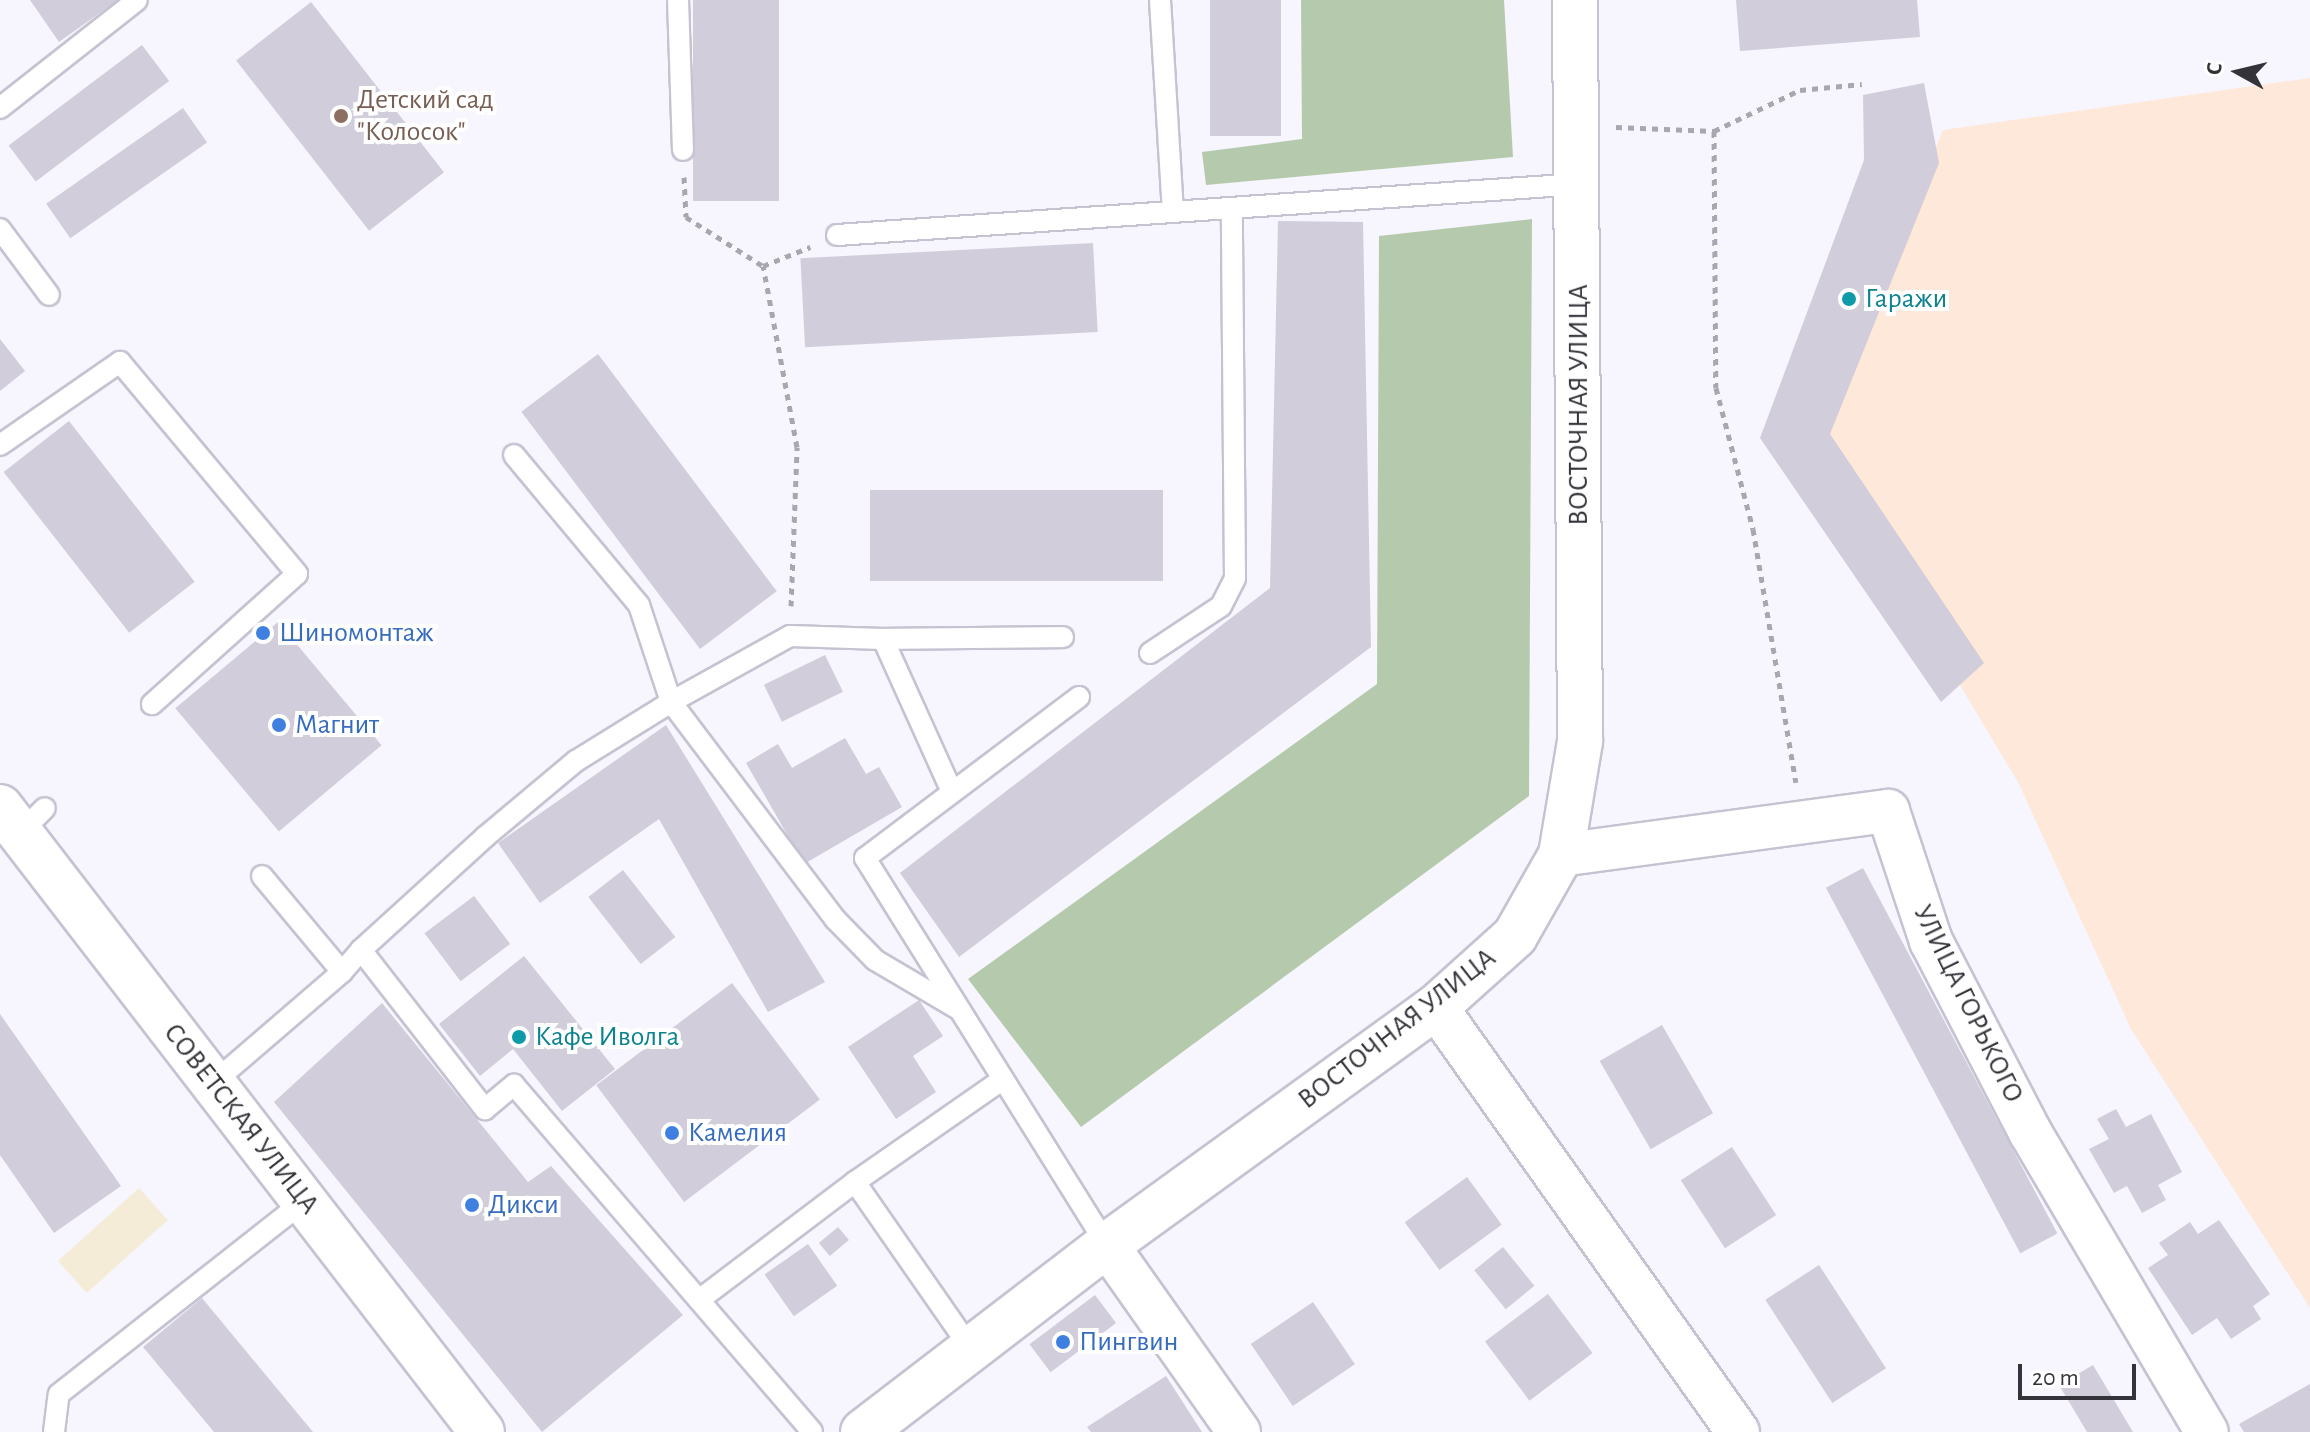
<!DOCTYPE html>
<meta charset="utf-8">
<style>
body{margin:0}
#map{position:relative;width:2310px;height:1432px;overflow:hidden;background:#f7f5fe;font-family:"Alegreya Sans",sans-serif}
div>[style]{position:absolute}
.commercial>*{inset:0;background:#f5ecd7;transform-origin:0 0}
.industrial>*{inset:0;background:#fde8da}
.green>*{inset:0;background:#b5caac}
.building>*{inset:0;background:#d1cddb;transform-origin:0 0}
.path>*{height:5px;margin-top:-2.5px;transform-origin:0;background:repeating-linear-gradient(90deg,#a8a6ae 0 6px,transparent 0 12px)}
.roads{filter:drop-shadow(2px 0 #c5c3d1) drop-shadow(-2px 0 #c5c3d1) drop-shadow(0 2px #c5c3d1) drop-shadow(0 -2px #c5c3d1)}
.lane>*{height:20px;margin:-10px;padding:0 10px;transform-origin:10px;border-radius:10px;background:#fff}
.street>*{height:42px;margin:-21px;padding:0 21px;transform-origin:21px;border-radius:21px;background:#fff}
.secondary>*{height:44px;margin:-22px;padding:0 22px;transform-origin:22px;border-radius:22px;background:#fff}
.dots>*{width:22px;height:22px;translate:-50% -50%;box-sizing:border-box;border:4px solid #fff;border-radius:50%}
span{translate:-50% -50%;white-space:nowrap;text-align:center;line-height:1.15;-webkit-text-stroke:8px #fff;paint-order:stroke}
.education-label{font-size:28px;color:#785e54}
.left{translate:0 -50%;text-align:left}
.culture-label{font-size:28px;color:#0d838f}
.street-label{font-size:28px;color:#343339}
.shop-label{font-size:28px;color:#366cbe}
.north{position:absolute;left:2198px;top:32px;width:80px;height:80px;-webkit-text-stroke:6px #fff;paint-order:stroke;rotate:278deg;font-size:22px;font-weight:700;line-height:32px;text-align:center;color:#343339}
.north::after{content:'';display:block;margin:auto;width:28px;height:36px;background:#343339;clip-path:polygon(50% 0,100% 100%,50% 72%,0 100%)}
.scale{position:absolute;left:2018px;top:1364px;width:118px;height:36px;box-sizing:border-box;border:4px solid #343339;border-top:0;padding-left:10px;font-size:24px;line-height:28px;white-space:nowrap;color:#343339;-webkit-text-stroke:6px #fff;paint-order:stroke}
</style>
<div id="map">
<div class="commercial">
<div style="left:139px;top:1188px;width:43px;height:109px;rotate:48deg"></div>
</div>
<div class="industrial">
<div style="clip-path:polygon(2310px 78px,2310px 1308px,2131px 1029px,2019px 784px,1815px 442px,1943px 130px)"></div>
</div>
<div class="green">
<div style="clip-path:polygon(1301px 0,1504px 0,1513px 157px,1206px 185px,1202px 152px,1302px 139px)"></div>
<div style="clip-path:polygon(1532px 219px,1529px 796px,1081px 1127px,968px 979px,1377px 684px,1379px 236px)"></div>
</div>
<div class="building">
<div style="clip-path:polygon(30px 0,118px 0,59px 42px)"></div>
<div style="left:693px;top:0;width:86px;height:201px"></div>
<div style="left:1210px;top:0;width:71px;height:136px"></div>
<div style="clip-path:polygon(1736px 0,1917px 0,1920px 37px,1740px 51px)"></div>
<div style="left:311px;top:2px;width:216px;height:95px;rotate:52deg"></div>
<div style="left:142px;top:45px;width:45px;height:167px;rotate:53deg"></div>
<div style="clip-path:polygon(1924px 83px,1939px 163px,1830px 434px,1984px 663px,1941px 702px,1760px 438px,1864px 160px,1863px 95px)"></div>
<div style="left:183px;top:108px;width:42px;height:167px;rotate:55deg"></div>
<div style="clip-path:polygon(1278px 221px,1363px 222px,1371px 647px,959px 957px,900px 873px,1270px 588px)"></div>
<div style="left:1093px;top:243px;width:89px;height:293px;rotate:87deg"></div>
<div style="clip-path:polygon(0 339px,25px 371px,0 391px)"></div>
<div style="left:598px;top:354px;width:297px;height:96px;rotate:53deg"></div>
<div style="left:69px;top:421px;width:204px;height:83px;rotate:52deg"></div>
<div style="left:870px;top:490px;width:293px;height:91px"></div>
<div style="left:278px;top:622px;width:161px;height:134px;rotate:50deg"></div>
<div style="left:825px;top:655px;width:41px;height:68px;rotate:64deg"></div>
<div style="clip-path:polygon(666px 725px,825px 982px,768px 1012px,659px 819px,540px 903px,498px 843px)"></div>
<div style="clip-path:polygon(845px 738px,866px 774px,879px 767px,902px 807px,804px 864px,746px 763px,778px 744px,792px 768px)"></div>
<div style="left:1863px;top:868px;width:414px;height:42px;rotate:62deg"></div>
<div style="left:623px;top:870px;width:85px;height:44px;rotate:52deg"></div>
<div style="left:474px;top:896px;width:60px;height:62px;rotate:53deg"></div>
<div style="clip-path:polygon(524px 956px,615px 1069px,562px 1111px,513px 1049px,480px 1076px,439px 1024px)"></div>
<div style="left:732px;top:983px;width:146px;height:170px;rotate:53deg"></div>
<div style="clip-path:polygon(919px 1000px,943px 1036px,913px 1056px,936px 1092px,896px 1119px,848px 1047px)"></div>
<div style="clip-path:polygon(382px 1003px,528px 1182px,551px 1166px,683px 1315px,542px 1432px,274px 1102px)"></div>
<div style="clip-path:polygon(0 1014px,121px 1186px,54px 1233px,0 1155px)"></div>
<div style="left:1662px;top:1025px;width:102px;height:72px;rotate:60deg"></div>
<div style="clip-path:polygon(2116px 1109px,2126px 1127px,2151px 1114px,2182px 1172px,2158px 1185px,2166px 1200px,2142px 1213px,2127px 1186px,2114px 1193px,2089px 1149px,2109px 1139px,2097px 1119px)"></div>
<div style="left:1732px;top:1147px;width:81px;height:61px;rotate:57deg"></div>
<div style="left:1467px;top:1177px;width:59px;height:77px;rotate:54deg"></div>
<div style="clip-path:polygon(2219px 1220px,2270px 1294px,2253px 1306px,2261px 1319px,2231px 1339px,2217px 1318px,2192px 1335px,2148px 1268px,2168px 1255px,2159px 1243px,2190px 1222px,2198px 1234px)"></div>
<div style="left:838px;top:1227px;width:17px;height:25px;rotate:50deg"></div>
<div style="left:808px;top:1244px;width:51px;height:53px;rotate:55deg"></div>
<div style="left:1503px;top:1247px;width:50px;height:37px;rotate:51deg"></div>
<div style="left:1819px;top:1265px;width:123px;height:64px;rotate:57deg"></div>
<div style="left:1548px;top:1294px;width:74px;height:79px;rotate:53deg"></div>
<div style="left:1095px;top:1295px;width:35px;height:82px;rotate:53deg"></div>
<div style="clip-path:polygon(202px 1298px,313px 1432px,214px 1432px,143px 1347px)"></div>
<div style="left:1313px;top:1302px;width:75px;height:75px;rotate:56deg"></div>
<div style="clip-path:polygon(2093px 1365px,2133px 1432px,2087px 1432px,2059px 1385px)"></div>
<div style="clip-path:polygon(1166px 1376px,1202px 1432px,1091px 1432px,1087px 1427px)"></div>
<div style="clip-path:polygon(2310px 1384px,2310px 1432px,2244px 1432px,2239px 1424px)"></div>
</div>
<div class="path">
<div style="left:1616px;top:127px;width:98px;rotate:2.3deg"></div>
<div style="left:1714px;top:131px;width:257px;rotate:89.6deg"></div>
<div style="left:1716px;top:388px;width:146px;rotate:75.3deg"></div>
<div style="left:1753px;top:529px;width:257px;rotate:80.4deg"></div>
<div style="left:1714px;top:131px;width:95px;rotate:-25.5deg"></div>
<div style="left:1800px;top:90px;width:62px;rotate:-5.5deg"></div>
<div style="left:684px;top:177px;width:40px;rotate:87.1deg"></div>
<div style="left:686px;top:217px;width:91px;rotate:32.5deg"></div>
<div style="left:791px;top:606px;width:159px;rotate:-87.8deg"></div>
<div style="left:797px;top:447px;width:184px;rotate:-100.6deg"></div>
<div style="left:763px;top:266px;width:51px;rotate:-22deg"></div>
</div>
<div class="roads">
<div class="lane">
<div style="left:678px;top:0;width:150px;rotate:88.1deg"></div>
<div style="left:1160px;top:0;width:212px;rotate:86.5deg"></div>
<div style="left:0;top:108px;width:174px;rotate:-38.2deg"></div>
<div style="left:0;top:229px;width:82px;rotate:53.4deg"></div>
<div style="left:837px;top:235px;width:744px;rotate:-3.93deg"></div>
<div style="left:0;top:445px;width:146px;rotate:-34.7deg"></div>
<div style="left:120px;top:362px;width:276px;rotate:50.1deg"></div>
<div style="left:297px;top:574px;width:195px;rotate:138.1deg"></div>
<div style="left:514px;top:455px;width:195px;rotate:50.2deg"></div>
<div style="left:639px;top:605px;width:102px;rotate:71.7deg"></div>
<div style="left:671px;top:702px;width:136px;rotate:-29deg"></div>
<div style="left:790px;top:636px;width:93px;rotate:1.8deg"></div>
<div style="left:883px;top:639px;width:180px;rotate:-0.6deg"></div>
<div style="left:883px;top:639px;width:168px;rotate:65.7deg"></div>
<div style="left:1150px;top:653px;width:85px;rotate:-33.5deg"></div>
<div style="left:1221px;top:606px;width:31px;rotate:-63deg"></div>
<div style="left:1235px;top:578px;width:370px;rotate:-90.5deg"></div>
<div style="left:1079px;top:697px;width:268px;rotate:143deg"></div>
<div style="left:865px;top:858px;width:456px;rotate:58deg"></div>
<div style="left:20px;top:833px;width:35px;rotate:-45deg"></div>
<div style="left:262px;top:876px;width:125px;rotate:50.2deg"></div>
<div style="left:361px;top:950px;width:202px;rotate:52.1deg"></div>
<div style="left:485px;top:1109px;width:38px;rotate:-40deg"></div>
<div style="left:514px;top:1085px;width:457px;rotate:49.3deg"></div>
<div style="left:213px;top:1083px;width:170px;rotate:-40.7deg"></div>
<div style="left:342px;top:972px;width:29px;rotate:-49deg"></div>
<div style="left:361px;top:950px;width:168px;rotate:-42.3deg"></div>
<div style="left:485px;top:837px;width:119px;rotate:-39.9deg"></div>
<div style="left:576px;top:761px;width:112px;rotate:-31.8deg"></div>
<div style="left:671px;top:702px;width:272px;rotate:52.9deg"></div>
<div style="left:835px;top:919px;width:57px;rotate:45.7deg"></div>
<div style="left:875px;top:960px;width:99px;rotate:30.5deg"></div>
<div style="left:855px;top:1182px;width:180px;rotate:-34.8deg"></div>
<div style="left:699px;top:1300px;width:196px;rotate:-37.1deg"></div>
<div style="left:855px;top:1182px;width:203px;rotate:55.2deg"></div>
<div style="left:54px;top:1432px;width:38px;rotate:-83deg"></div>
<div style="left:59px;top:1394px;width:312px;rotate:-38.2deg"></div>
</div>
<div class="street">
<div style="left:1561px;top:855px;width:330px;rotate:-7.7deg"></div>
<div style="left:1888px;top:811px;width:137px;rotate:71.7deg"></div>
<div style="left:1931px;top:941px;width:215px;rotate:62.6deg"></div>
<div style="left:2030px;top:1132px;width:348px;rotate:59.5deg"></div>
<div style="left:1436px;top:1007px;width:521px;rotate:54.6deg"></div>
<div style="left:1107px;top:1245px;width:229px;rotate:54.8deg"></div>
</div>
<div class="secondary">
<div style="left:0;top:807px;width:789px;rotate:52.36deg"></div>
<div style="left:863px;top:1432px;width:307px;rotate:-37.5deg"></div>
<div style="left:1107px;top:1245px;width:406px;rotate:-35.9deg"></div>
<div style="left:1436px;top:1007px;width:106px;rotate:-41.9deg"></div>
<div style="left:1515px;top:936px;width:93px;rotate:-60.4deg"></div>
<div style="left:1561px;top:855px;width:116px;rotate:-80.5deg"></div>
<div style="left:1580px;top:741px;width:741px;rotate:-90.39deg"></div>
</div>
</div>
<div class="dots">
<div style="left:341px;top:116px;background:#8d6e63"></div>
<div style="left:1849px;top:299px;background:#0f9aa8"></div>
<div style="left:263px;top:633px;background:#3f7fe0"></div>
<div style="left:279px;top:725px;background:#3f7fe0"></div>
<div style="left:519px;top:1037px;background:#0f9aa8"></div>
<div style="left:672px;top:1133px;background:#3f7fe0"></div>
<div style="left:472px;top:1205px;background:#3f7fe0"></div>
<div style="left:1063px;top:1342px;background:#3f7fe0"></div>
</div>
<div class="education-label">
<span class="left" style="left:357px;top:116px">Детский сад<br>"Колосок"</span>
</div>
<div class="culture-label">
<span class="left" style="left:1865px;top:299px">Гаражи</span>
<span class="left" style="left:535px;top:1037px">Кафе Иволга</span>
</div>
<div class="street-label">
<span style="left:1579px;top:405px;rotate:-90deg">ВОСТОЧНАЯ УЛИЦА</span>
<span style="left:1968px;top:1004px;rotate:64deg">УЛИЦА ГОРЬКОГО</span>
<span style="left:1397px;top:1029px;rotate:-38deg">ВОСТОЧНАЯ УЛИЦА</span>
<span style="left:241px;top:1119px;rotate:52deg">СОВЕТСКАЯ УЛИЦА</span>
</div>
<div class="shop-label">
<span class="left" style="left:279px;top:633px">Шиномонтаж</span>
<span class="left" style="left:295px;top:725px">Магнит</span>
<span class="left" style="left:688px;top:1133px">Камелия</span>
<span class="left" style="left:488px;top:1205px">Дикси</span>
<span class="left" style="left:1079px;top:1342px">Пингвин</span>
</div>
<div class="north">С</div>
<div class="scale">20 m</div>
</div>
